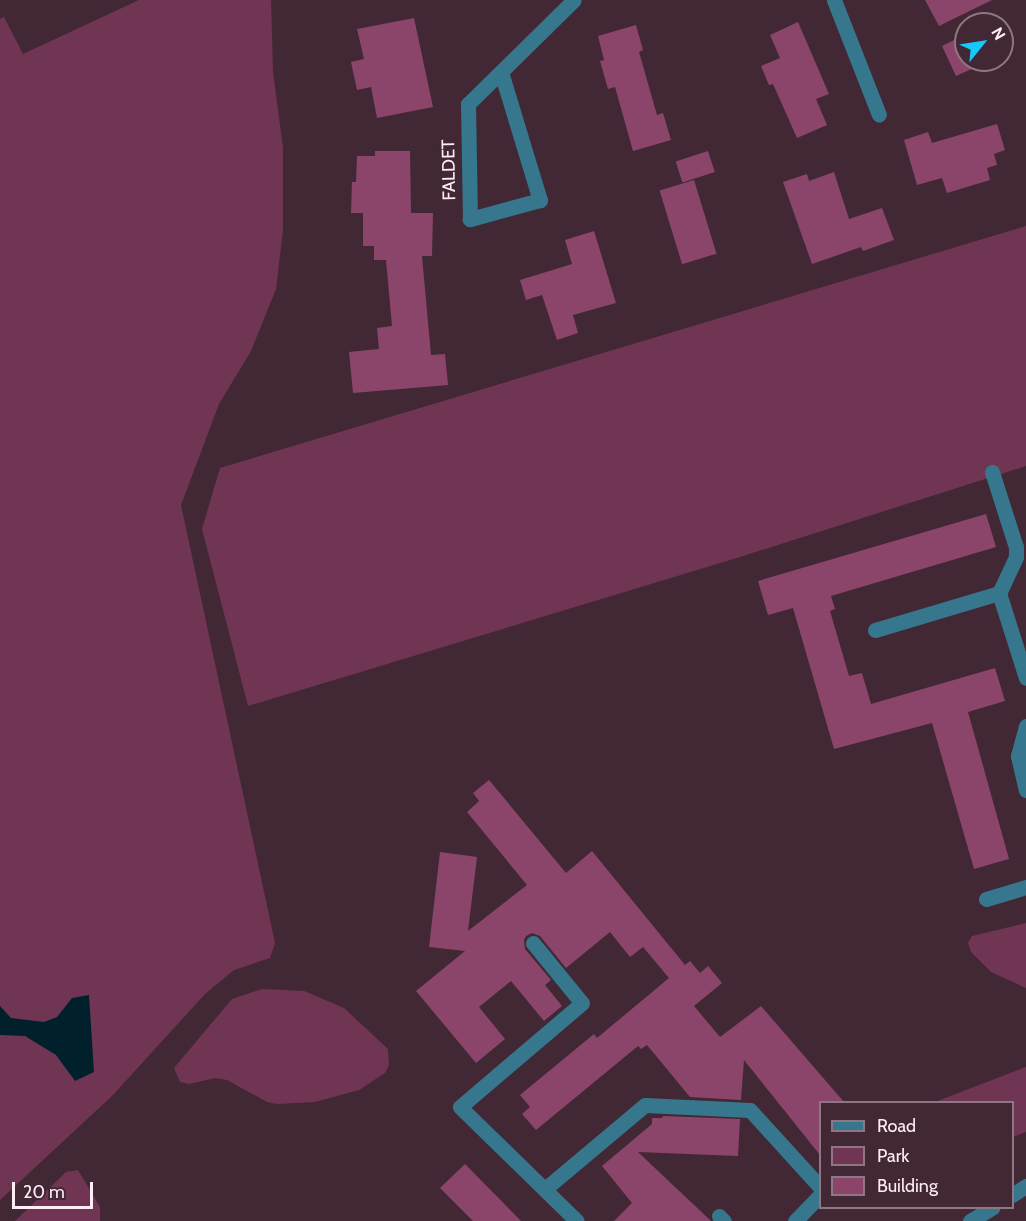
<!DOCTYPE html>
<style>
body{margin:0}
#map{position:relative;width:1026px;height:1221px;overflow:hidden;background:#422835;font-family:Cabin,sans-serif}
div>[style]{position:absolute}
.green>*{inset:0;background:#713554}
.water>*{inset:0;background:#00212b}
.building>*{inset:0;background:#8b456a;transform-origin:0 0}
.service>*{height:15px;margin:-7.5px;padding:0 7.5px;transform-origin:7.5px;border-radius:7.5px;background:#36778e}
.minor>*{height:15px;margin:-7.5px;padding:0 7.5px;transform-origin:7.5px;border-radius:7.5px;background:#36778e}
span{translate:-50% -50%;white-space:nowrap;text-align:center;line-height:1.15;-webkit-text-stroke:4.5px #422835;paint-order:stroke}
.street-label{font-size:18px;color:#ffedf5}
.legend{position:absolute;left:819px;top:1101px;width:195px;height:108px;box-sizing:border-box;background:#422835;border:2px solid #8e7782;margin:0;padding:8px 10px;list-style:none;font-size:18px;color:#ffedf5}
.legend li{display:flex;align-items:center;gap:12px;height:30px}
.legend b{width:30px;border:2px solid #8e7782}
.north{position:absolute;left:954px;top:12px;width:60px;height:60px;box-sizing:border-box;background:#422835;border:2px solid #8e7782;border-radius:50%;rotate:60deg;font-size:16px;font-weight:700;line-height:24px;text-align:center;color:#ffedf5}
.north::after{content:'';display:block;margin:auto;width:21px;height:27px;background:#13cafb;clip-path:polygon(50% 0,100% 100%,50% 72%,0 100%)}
.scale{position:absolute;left:12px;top:1182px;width:81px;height:27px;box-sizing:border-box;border:3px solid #ffedf5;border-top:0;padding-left:8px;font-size:18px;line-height:21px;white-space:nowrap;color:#ffedf5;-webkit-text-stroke:4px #422835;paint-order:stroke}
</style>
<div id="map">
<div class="green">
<div style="clip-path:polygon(139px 0,271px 0,273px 72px,283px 148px,283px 230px,276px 289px,251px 351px,219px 404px,181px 505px,275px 943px,270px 958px,234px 970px,205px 994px,113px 1095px,0 1200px,0 19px,4px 17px,23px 54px)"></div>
<div style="clip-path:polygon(1026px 226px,1026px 466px,740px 557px,248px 706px,202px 529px,220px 468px)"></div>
<div style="clip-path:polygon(1026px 923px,1026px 988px,991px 972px,971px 952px,968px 943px,972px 936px)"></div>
<div style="clip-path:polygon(262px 989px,304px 991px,344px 1008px,388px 1049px,389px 1065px,385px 1073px,359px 1090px,315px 1102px,277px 1104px,267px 1102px,227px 1080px,215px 1078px,189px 1084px,180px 1082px,174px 1068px,232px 999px)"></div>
<div style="clip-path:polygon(1026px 1067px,1026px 1132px,1013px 1137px,1012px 1102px,935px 1102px)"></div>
<div style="clip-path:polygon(78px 1170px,100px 1207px,100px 1221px,15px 1221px,66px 1172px)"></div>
</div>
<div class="water">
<div style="clip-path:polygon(89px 995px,94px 1072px,75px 1081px,56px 1055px,25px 1036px,0 1035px,0 1006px,11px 1018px,44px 1022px,57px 1017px,72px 998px)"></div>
</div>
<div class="building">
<div style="clip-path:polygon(925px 0,992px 0,939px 26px)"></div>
<div style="clip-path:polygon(414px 18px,433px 107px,377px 118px,371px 87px,357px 90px,351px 62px,364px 59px,357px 29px)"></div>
<div style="clip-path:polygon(798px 22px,829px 94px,816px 99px,827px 125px,797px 138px,773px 84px,769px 85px,761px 66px,780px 58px,770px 35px)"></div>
<div style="clip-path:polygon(636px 25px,643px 50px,639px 52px,657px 115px,663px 113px,671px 140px,633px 151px,615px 87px,608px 89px,600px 61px,604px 60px,598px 36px)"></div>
<div style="clip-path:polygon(962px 36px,966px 46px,966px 60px,973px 60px,976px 67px,956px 76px,942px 46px)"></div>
<div style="clip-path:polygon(997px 124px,1005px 150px,994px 154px,997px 165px,987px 168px,990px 180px,947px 193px,942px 178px,917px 185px,904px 140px,928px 132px,932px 143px)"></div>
<div style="clip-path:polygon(375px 151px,410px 151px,411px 213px,433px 213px,432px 256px,422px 256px,431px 355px,445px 354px,448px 385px,353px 393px,349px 352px,379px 349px,377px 328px,392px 326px,386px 260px,374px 260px,374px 246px,363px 246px,363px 213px,351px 213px,352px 182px,356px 182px,357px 156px,375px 156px)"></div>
<div style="left:708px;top:151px;width:22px;height:34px;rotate:72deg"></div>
<div style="clip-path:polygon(834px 172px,849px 219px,882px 208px,894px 240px,863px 251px,861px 247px,812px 264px,783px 182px,807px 174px,809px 181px)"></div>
<div style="left:694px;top:180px;width:77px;height:36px;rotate:73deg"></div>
<div style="clip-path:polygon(594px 231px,616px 303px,573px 315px,578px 333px,557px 340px,542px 295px,526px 300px,520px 280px,572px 264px,565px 240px)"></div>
<div style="clip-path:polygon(986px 514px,996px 547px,831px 596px,835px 609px,830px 611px,849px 676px,862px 673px,871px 704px,995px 668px,1005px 701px,968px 712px,1009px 859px,974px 869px,932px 723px,834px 749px,793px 608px,768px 615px,758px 581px)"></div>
<div style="clip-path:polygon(489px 780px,566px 873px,592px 851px,685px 965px,690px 961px,700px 973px,708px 966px,722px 983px,694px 1006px,720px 1037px,761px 1006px,844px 1102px,820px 1102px,820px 1155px,744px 1060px,741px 1100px,690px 1097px,647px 1045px,641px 1049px,638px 1046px,536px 1130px,522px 1114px,530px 1107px,520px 1095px,594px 1034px,597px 1038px,669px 978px,643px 947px,630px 957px,610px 932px,566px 968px,540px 936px,532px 933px,526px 936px,524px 940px,525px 949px,551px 980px,545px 985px,562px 1006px,544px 1021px,511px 981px,479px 1007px,505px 1039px,476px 1063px,416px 991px,465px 951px,429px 947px,440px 852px,477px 857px,468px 931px,527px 885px,467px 812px,479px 801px,473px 793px)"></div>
<div style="clip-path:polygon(663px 1116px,740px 1119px,738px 1156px,638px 1152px,711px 1221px,614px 1221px,632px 1203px,602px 1166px,652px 1124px,652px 1118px,662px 1118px)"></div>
<div style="clip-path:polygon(465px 1164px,521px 1221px,473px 1221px,440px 1188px)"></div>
</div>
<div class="service">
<div style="left:992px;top:472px;width:79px;rotate:72.3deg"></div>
<div style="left:1016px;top:547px;width:10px;rotate:90deg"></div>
<div style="left:1016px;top:557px;width:40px;rotate:115deg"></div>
</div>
<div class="minor">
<div style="left:834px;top:0;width:123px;rotate:68.6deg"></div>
<div style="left:501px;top:72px;width:134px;rotate:73.1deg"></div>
<div style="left:540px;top:200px;width:73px;rotate:164.8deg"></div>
<div style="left:470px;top:219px;width:115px;rotate:-91deg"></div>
<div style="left:468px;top:104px;width:148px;rotate:-44.5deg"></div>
<div style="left:875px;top:630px;width:129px;rotate:-16.6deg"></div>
<div style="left:999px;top:593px;width:89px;rotate:72.4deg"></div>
<div style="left:1026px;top:726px;width:31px;rotate:105deg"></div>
<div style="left:1018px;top:756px;width:35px;rotate:77deg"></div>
<div style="left:986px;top:899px;width:42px;rotate:-16.7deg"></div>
<div style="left:533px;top:943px;width:77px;rotate:50.8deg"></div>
<div style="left:582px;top:1003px;width:160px;rotate:139.6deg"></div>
<div style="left:460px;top:1107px;width:163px;rotate:44.3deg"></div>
<div style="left:546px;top:1188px;width:129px;rotate:-40deg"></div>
<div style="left:645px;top:1105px;width:105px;rotate:2.7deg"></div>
<div style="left:750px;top:1110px;width:104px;rotate:47.7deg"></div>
<div style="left:1012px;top:1195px;width:17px;rotate:-33deg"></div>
<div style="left:719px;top:1216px;width:7px;rotate:45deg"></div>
<div style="left:795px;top:1221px;width:36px;rotate:-46deg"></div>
<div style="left:970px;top:1221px;width:26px;rotate:-31deg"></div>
</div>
<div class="street-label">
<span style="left:449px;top:170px;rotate:-91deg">FALDET</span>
</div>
<ul class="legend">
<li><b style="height:8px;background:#36778e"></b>Road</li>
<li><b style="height:16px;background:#713554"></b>Park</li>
<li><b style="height:16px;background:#8b456a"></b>Building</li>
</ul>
<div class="north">N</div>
<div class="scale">20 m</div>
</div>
